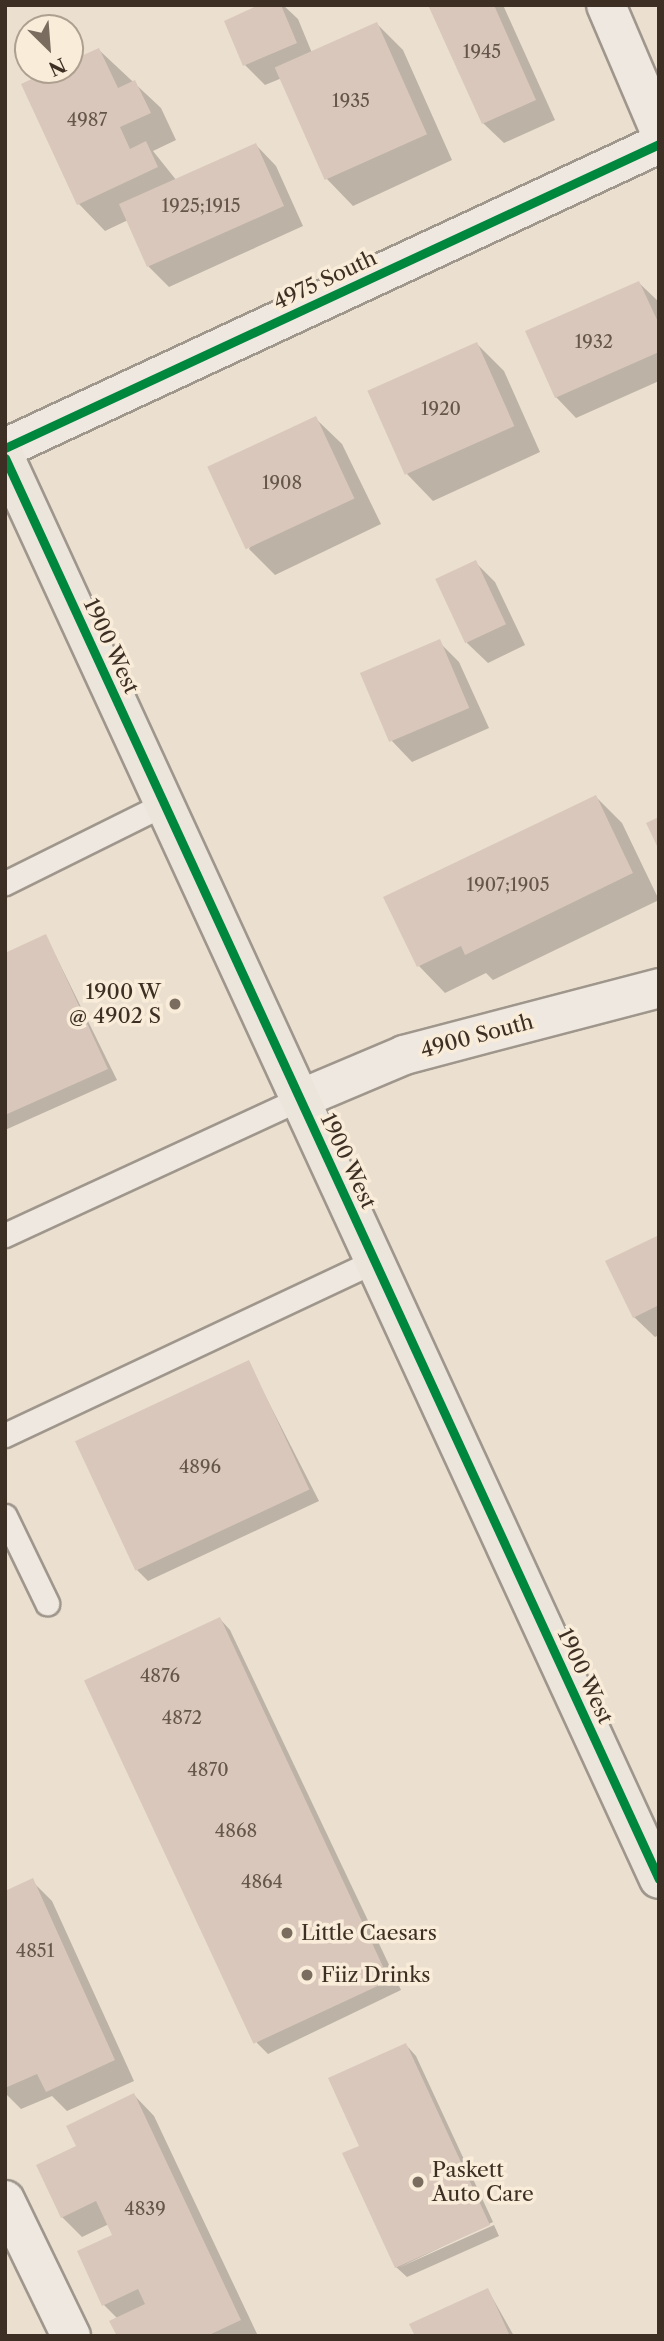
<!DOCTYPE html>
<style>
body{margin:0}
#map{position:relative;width:664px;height:2341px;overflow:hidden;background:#ebdfcf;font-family:"Libre Caslon Text",serif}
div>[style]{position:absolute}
.shadow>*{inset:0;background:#0003}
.building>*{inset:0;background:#d9c7bc;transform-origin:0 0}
.roads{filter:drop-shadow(2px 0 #9f968c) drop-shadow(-2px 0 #9f968c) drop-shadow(0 2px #9f968c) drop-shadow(0 -2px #9f968c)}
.lane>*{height:23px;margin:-11.5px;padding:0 11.5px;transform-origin:11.5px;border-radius:11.5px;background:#eee8e0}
.street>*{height:38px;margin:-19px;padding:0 19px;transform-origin:19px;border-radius:19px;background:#eee8e0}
.primary>*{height:38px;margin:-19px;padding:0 19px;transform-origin:19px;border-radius:19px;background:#ebe5dc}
.cycleway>*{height:9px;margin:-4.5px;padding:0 4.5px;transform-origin:4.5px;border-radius:4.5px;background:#00873e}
.dots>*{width:19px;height:19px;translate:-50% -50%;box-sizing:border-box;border:4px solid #f9ecd9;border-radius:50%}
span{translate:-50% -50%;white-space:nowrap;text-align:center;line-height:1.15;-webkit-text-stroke:7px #f9ecd9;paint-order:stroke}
.number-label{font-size:18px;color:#65564a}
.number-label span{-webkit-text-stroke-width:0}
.street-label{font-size:21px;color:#3d2f23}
.poi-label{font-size:21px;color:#3d2f23}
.right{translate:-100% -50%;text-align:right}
.left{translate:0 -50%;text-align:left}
.frame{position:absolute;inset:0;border:7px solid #3d2f23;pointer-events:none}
.north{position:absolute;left:14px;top:14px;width:70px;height:70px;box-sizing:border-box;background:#f9ecd9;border:2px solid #aea090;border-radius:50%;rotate:155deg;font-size:19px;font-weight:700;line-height:28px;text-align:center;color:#3d2f23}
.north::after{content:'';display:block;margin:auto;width:24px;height:32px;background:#7a6d5f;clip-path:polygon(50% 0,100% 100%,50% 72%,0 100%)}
</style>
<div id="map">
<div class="shadow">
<div style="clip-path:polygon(263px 5px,283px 5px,298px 19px,312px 53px,377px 24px,403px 50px,452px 160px,353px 206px,327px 179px,282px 78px,265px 85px,245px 65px)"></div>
<div style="clip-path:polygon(430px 5px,503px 5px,555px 120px,504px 143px,483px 123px)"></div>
<div style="clip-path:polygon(99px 50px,161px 108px,176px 140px,153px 151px,177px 181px,256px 145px,276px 166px,303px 226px,169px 287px,149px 267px,128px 220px,105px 231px,79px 204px,23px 85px,70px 70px,70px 63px)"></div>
<div style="clip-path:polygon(639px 283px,659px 302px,659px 381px,576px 418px,556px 397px)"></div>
<div style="clip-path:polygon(477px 344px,504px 371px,540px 452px,433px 501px,407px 474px)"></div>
<div style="clip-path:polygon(315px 418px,342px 444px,381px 524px,275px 575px,249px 549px)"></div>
<div style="clip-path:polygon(475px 562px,495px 582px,525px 645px,488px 663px,467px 643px)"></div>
<div style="clip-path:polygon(439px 642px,459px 662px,489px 728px,412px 762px,392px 741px,363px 675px)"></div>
<div style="clip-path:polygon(596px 797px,622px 823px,659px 900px,493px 980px,486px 973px,445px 993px,419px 966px)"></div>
<div style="clip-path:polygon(46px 936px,117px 1080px,5px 1130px,5px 955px)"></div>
<div style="clip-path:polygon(659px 1237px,659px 1335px,655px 1337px,634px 1317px)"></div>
<div style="clip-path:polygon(248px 1362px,319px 1501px,148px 1581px,137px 1570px)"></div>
<div style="clip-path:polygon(220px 1619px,230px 1630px,401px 1990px,268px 2054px,257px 2043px)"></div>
<div style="clip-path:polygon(32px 1881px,52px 1901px,134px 2081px,67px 2111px,52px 2096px,21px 2109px,5px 2093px,5px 2025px)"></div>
<div style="clip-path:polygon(406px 2045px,416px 2056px,493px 2222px,398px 2268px,494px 2225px,499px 2236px,407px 2277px,396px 2267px,362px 2146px)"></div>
<div style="clip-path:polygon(134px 2095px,154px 2116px,258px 2336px,119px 2336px,118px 2319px,104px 2305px,115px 2236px,109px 2224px,82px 2237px,62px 2217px,78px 2147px)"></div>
<div style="clip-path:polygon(488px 2290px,514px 2336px,417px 2336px)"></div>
</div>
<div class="building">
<div style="clip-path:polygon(259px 5px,281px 5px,297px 43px,243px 66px,224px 21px)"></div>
<div style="clip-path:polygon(428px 5px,494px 5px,536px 100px,482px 124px)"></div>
<div style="left:377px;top:22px;width:123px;height:112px;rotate:66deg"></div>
<div style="clip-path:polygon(99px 48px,118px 88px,135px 80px,151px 113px,120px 127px,130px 149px,146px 141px,158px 167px,77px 205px,21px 84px,51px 70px,70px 70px,70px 61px)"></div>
<div style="left:256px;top:143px;width:69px;height:150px;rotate:66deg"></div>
<div style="clip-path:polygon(639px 281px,659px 324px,659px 352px,555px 398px,525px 331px)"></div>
<div style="left:477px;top:342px;width:92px;height:120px;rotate:66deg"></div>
<div style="left:316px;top:416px;width:91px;height:120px;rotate:65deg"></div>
<div style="left:476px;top:560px;width:71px;height:45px;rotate:65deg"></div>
<div style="left:440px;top:639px;width:75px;height:87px;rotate:67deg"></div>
<div style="clip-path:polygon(596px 795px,633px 873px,465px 955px,461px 946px,417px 967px,383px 897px)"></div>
<div style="clip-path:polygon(659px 817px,659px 850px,646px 823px)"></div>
<div style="clip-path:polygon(46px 934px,108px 1069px,5px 1115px,5px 953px)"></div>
<div style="clip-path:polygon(659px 1235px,659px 1305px,633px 1318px,605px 1261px)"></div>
<div style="left:249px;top:1360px;width:143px;height:192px;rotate:65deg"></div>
<div style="left:220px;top:1617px;width:401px;height:150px;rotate:65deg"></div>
<div style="clip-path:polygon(33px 1878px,115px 2060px,46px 2092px,37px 2074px,5px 2088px,5px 1891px)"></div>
<div style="clip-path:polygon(406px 2043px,490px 2225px,395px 2268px,342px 2153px,359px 2146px,328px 2078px)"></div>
<div style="clip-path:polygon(134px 2093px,241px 2320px,207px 2336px,117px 2336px,109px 2321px,145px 2304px,138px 2289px,102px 2306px,77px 2251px,112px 2235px,96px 2201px,61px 2218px,36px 2165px,76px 2146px,66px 2126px)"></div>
<div style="clip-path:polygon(488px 2288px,510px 2336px,415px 2336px,409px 2324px)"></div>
</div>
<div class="roads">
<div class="lane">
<div style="left:5px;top:883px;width:178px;rotate:-26.4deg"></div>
<div style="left:5px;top:1235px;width:325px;rotate:-24.8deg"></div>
<div style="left:5px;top:1435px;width:409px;rotate:-25.2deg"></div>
<div style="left:5px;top:1516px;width:97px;rotate:64.2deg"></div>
</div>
<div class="street">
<div style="left:606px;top:5px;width:135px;rotate:66.9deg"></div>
<div style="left:5px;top:448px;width:721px;rotate:-24.93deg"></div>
<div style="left:300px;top:1099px;width:113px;rotate:-22.9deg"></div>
<div style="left:404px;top:1055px;width:264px;rotate:-14.7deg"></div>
<div style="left:5px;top:2200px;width:151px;rotate:64.1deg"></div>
</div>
<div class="primary">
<div style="left:5px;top:458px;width:1564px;rotate:65.29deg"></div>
</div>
</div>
<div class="cycleway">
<div style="left:5px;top:448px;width:721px;rotate:-24.93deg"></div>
<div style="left:5px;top:458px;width:1564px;rotate:65.29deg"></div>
</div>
<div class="dots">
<div style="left:175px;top:1004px;background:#7a6d5f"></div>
<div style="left:287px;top:1933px;background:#7a6d5f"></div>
<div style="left:307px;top:1975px;background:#7a6d5f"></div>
<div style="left:418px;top:2182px;background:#7a6d5f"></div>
</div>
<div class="number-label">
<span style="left:482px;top:52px">1945</span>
<span style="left:351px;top:101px">1935</span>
<span style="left:87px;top:120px">4987</span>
<span style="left:201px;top:206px">1925;1915</span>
<span style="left:594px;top:342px">1932</span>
<span style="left:441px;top:409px">1920</span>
<span style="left:282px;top:483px">1908</span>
<span style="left:508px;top:885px">1907;1905</span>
<span style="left:200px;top:1467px">4896</span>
<span style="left:160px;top:1676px">4876</span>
<span style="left:182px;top:1718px">4872</span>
<span style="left:208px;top:1770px">4870</span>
<span style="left:236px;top:1831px">4868</span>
<span style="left:262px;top:1882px">4864</span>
<span style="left:35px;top:1951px">4851</span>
<span style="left:145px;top:2209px">4839</span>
</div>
<div class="street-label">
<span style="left:325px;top:280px;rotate:-25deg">4975 South</span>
<span style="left:111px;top:646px;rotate:65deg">1900 West</span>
<span style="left:477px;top:1036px;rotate:-15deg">4900 South</span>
<span style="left:348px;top:1161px;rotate:65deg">1900 West</span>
<span style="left:585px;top:1676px;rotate:65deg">1900 West</span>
</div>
<div class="poi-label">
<span class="right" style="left:161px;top:1004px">1900 W<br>@ 4902 S</span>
<span class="left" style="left:301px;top:1933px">Little Caesars</span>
<span class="left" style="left:321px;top:1975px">Fiiz Drinks</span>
<span class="left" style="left:432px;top:2182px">Paskett<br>Auto Care</span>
</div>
<div class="frame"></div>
<div class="north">N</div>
</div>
